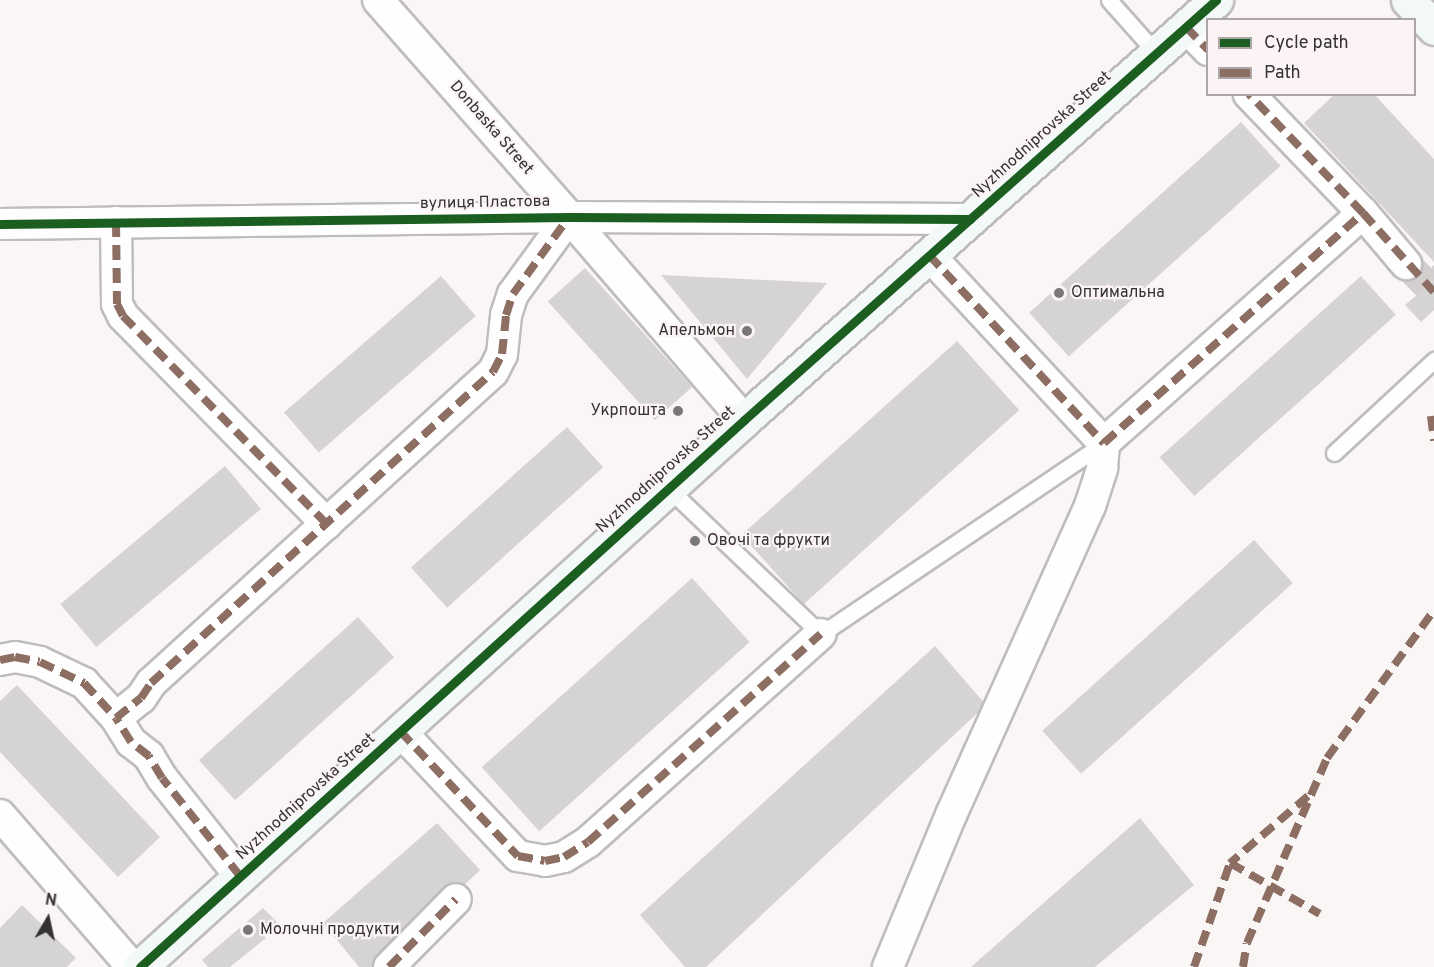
<!DOCTYPE html>
<meta charset="utf-8">
<style>
body{margin:0}
#map{position:relative;width:1434px;height:967px;overflow:hidden;background:#faf6f6;font-family:Overpass,sans-serif}
div>[style]{position:absolute}
.building>*{inset:0;background:#d6d3d3;transform-origin:0 0}
.street-tunnel>*{height:30px;margin-top:-15px;transform-origin:0;background:repeating-linear-gradient(90deg,#d3cfcf 0 30px,transparent 0 45px)}
.roads{filter:drop-shadow(2px 0 #bfbcbc) drop-shadow(-2px 0 #bfbcbc) drop-shadow(0 2px #bfbcbc) drop-shadow(0 -2px #bfbcbc)}
.lane>*{height:15px;margin:-7.5px;padding:0 7.5px;transform-origin:7.5px;border-radius:7.5px;background:#fefefe}
.street>*{height:30px;margin:-15px;padding:0 15px;transform-origin:15px;border-radius:15px;background:#fefefe}
.secondary>*{height:33px;margin:-16.5px;padding:0 16.5px;transform-origin:16.5px;border-radius:16.5px;background:#f3f8f8}
.quiet>*{height:8px;margin-top:-4px;transform-origin:0;background:repeating-linear-gradient(90deg,#8d6e63 0 15px,transparent 0 23px)}
.cycleway>*{height:9px;margin:-4.5px;padding:0 4.5px;transform-origin:4.5px;border-radius:4.5px;background:#1b5e20}
.dots>*{width:16px;height:16px;translate:-50% -50%;box-sizing:border-box;border:3px solid #fcf4f4;border-radius:50%}
span{translate:-50% -50%;white-space:nowrap;text-align:center;line-height:1.15;-webkit-text-stroke:4.5px #fcf4f4;paint-order:stroke}
.street-label{font-size:16px;color:#353232}
.poi-label{font-size:16px;color:#353232}
.left{translate:0 -50%;text-align:left}
.right{translate:-100% -50%;text-align:right}
.legend{position:absolute;left:1206px;top:18px;width:210px;height:78px;box-sizing:border-box;background:#fcf4f4;border:2px solid #aca6a6;margin:0;padding:8px 10px;list-style:none;font-size:18px;color:#353232}
.legend li{display:flex;align-items:center;gap:12px;height:30px}
.legend b{width:30px;border:2px solid #aca6a6}
.north{position:absolute;left:18px;top:889px;width:60px;height:60px;-webkit-text-stroke:4px #fcf4f4;paint-order:stroke;rotate:9deg;font-size:16px;font-weight:700;line-height:24px;text-align:center;color:#353232}
.north::after{content:'';display:block;margin:auto;width:21px;height:27px;background:#353232;clip-path:polygon(50% 0,100% 100%,50% 72%,0 100%)}
</style>
<div id="map">
<div class="building">
<div style="clip-path:polygon(1335px 94px,1374px 94px,1434px 159px,1434px 262px,1304px 123px)"></div>
<div style="left:1241px;top:122px;width:59px;height:285px;rotate:48deg"></div>
<div style="clip-path:polygon(1434px 265px,1434px 310px,1421px 322px,1405px 305px,1418px 294px,1412px 286px)"></div>
<div style="left:585px;top:268px;width:160px;height:50px;rotate:48deg"></div>
<div style="clip-path:polygon(661px 275px,827px 283px,747px 379px)"></div>
<div style="left:441px;top:276px;width:53px;height:208px;rotate:49deg"></div>
<div style="left:1361px;top:276px;width:52px;height:271px;rotate:48deg"></div>
<div style="left:957px;top:341px;width:93px;height:290px;rotate:48deg"></div>
<div style="left:567px;top:427px;width:54px;height:210px;rotate:48deg"></div>
<div style="left:225px;top:466px;width:56px;height:215px;rotate:50deg"></div>
<div style="left:1254px;top:540px;width:58px;height:285px;rotate:48deg"></div>
<div style="left:692px;top:578px;width:86px;height:283px;rotate:48deg"></div>
<div style="left:358px;top:617px;width:54px;height:214px;rotate:48deg"></div>
<div style="clip-path:polygon(935px 646px,986px 705px,706px 967px,685px 967px,640px 915px)"></div>
<div style="clip-path:polygon(17px 685px,160px 837px,118px 877px,0 752px,0 701px)"></div>
<div style="clip-path:polygon(1140px 818px,1194px 885px,1095px 967px,971px 967px)"></div>
<div style="clip-path:polygon(437px 823px,480px 870px,379px 967px,359px 967px,323px 923px)"></div>
<div style="clip-path:polygon(22px 905px,76px 958px,67px 967px,0 967px,0 928px)"></div>
<div style="clip-path:polygon(263px 908px,281px 926px,230px 967px,208px 967px,202px 960px)"></div>
</div>
<div class="street-tunnel">
<div style="left:1406px;top:264px;width:40px;rotate:45deg"></div>
</div>
<div class="roads">
<div class="lane">
<div style="left:1109px;top:0;width:71px;rotate:48.4deg"></div>
<div style="left:1334px;top:453px;width:137px;rotate:-42.9deg"></div>
<div style="left:668px;top:488px;width:211px;rotate:43.7deg"></div>
<div style="left:821px;top:634px;width:341px;rotate:-34deg"></div>
</div>
<div class="street">
<div style="left:378px;top:0;width:289px;rotate:48.6deg"></div>
<div style="left:569px;top:217px;width:268px;rotate:49.2deg"></div>
<div style="left:1186px;top:27px;width:32px;rotate:46deg"></div>
<div style="left:1363px;top:213px;width:67px;rotate:49.9deg"></div>
<div style="left:116px;top:222px;width:82px;rotate:89.3deg"></div>
<div style="left:117px;top:304px;width:13px;rotate:63deg"></div>
<div style="left:123px;top:316px;width:291px;rotate:45.6deg"></div>
<div style="left:0;top:224px;width:569px;rotate:-0.7deg"></div>
<div style="left:569px;top:217px;width:401px;rotate:0.3deg"></div>
<div style="left:929px;top:255px;width:257px;rotate:47.1deg"></div>
<div style="left:1104px;top:443px;width:346px;rotate:-41.6deg"></div>
<div style="left:1363px;top:213px;width:165px;rotate:-133.8deg"></div>
<div style="left:0;top:660px;width:15px;rotate:-11deg"></div>
<div style="left:15px;top:657px;width:25px;rotate:11deg"></div>
<div style="left:40px;top:662px;width:49px;rotate:25.5deg"></div>
<div style="left:84px;top:683px;width:47px;rotate:47.6deg"></div>
<div style="left:400px;top:731px;width:172px;rotate:46.7deg"></div>
<div style="left:518px;top:856px;width:27px;rotate:10deg"></div>
<div style="left:545px;top:861px;width:19px;rotate:-12deg"></div>
<div style="left:564px;top:857px;width:28px;rotate:-32deg"></div>
<div style="left:588px;top:842px;width:312px;rotate:-41.8deg"></div>
<div style="left:0;top:815px;width:201px;rotate:49deg"></div>
<div style="left:240px;top:876px;width:125px;rotate:-128.5deg"></div>
<div style="left:162px;top:778px;width:26px;rotate:-121deg"></div>
<div style="left:149px;top:756px;width:23px;rotate:-142deg"></div>
<div style="left:131px;top:742px;width:28px;rotate:-122deg"></div>
<div style="left:116px;top:718px;width:32px;rotate:-39deg"></div>
<div style="left:141px;top:698px;width:18px;rotate:-56deg"></div>
<div style="left:151px;top:683px;width:462px;rotate:-42.3deg"></div>
<div style="left:493px;top:372px;width:20px;rotate:-63deg"></div>
<div style="left:502px;top:354px;width:39px;rotate:-84deg"></div>
<div style="left:506px;top:315px;width:22px;rotate:-72deg"></div>
<div style="left:513px;top:294px;width:95px;rotate:-54deg"></div>
<div style="left:389px;top:967px;width:95px;rotate:-45.4deg"></div>
<div style="left:888px;top:967px;width:165px;rotate:-67.5deg"></div>
<div style="left:951px;top:815px;width:339px;rotate:-65.8deg"></div>
<div style="left:1090px;top:506px;width:40px;rotate:-72deg"></div>
<div style="left:1102px;top:468px;width:25px;rotate:-85deg"></div>
</div>
<div class="secondary">
<div style="left:1408px;top:0;width:38px;rotate:47deg"></div>
<div style="left:140px;top:967px;width:815px;rotate:-42.16deg"></div>
<div style="left:744px;top:420px;width:632px;rotate:-41.66deg"></div>
</div>
</div>
<div class="quiet">
<div style="left:1186px;top:27px;width:32px;rotate:46deg"></div>
<div style="left:1363px;top:213px;width:106px;rotate:48.1deg"></div>
<div style="left:116px;top:222px;width:82px;rotate:89.3deg"></div>
<div style="left:117px;top:304px;width:13px;rotate:63deg"></div>
<div style="left:123px;top:316px;width:291px;rotate:45.6deg"></div>
<div style="left:929px;top:255px;width:257px;rotate:47.1deg"></div>
<div style="left:1104px;top:443px;width:346px;rotate:-41.6deg"></div>
<div style="left:1363px;top:213px;width:165px;rotate:-133.8deg"></div>
<div style="left:1431px;top:416px;width:25px;rotate:83deg"></div>
<div style="left:0;top:660px;width:15px;rotate:-11deg"></div>
<div style="left:15px;top:657px;width:25px;rotate:11deg"></div>
<div style="left:40px;top:662px;width:49px;rotate:25.5deg"></div>
<div style="left:84px;top:683px;width:47px;rotate:47.6deg"></div>
<div style="left:400px;top:731px;width:172px;rotate:46.7deg"></div>
<div style="left:518px;top:856px;width:27px;rotate:10deg"></div>
<div style="left:545px;top:861px;width:19px;rotate:-12deg"></div>
<div style="left:564px;top:857px;width:28px;rotate:-32deg"></div>
<div style="left:588px;top:842px;width:312px;rotate:-41.8deg"></div>
<div style="left:1308px;top:796px;width:103px;rotate:139.3deg"></div>
<div style="left:1230px;top:863px;width:103px;rotate:29.5deg"></div>
<div style="left:240px;top:876px;width:125px;rotate:-128.5deg"></div>
<div style="left:162px;top:778px;width:26px;rotate:-121deg"></div>
<div style="left:149px;top:756px;width:23px;rotate:-142deg"></div>
<div style="left:131px;top:742px;width:28px;rotate:-122deg"></div>
<div style="left:116px;top:718px;width:32px;rotate:-39deg"></div>
<div style="left:141px;top:698px;width:18px;rotate:-56deg"></div>
<div style="left:151px;top:683px;width:462px;rotate:-42.3deg"></div>
<div style="left:493px;top:372px;width:20px;rotate:-63deg"></div>
<div style="left:502px;top:354px;width:39px;rotate:-84deg"></div>
<div style="left:506px;top:315px;width:22px;rotate:-72deg"></div>
<div style="left:513px;top:294px;width:95px;rotate:-54deg"></div>
<div style="left:389px;top:967px;width:95px;rotate:-45.4deg"></div>
<div style="left:1194px;top:967px;width:110px;rotate:-70.9deg"></div>
<div style="left:1243px;top:967px;width:24px;rotate:-81deg"></div>
<div style="left:1247px;top:943px;width:202px;rotate:-66.6deg"></div>
<div style="left:1327px;top:758px;width:183px;rotate:-54.1deg"></div>
</div>
<div class="cycleway">
<div style="left:0;top:224px;width:569px;rotate:-0.7deg"></div>
<div style="left:569px;top:217px;width:401px;rotate:0.3deg"></div>
<div style="left:140px;top:967px;width:815px;rotate:-42.16deg"></div>
<div style="left:744px;top:420px;width:632px;rotate:-41.66deg"></div>
</div>
<div class="dots">
<div style="left:1059px;top:293px;background:#7a7777"></div>
<div style="left:747px;top:331px;background:#7a7777"></div>
<div style="left:678px;top:411px;background:#7a7777"></div>
<div style="left:695px;top:541px;background:#7a7777"></div>
<div style="left:248px;top:930px;background:#7a7777"></div>
</div>
<div class="street-label">
<span style="left:491px;top:128px;rotate:49deg">Donbaska Street</span>
<span style="left:1042px;top:135px;rotate:-42deg">Nyzhnodniprovska Street</span>
<span style="left:485px;top:203px;rotate:-1deg">вулиця Пластова</span>
<span style="left:666px;top:470px;rotate:-42deg">Nyzhnodniprovska Street</span>
<span style="left:306px;top:797px;rotate:-42deg">Nyzhnodniprovska Street</span>
</div>
<div class="poi-label">
<span class="left" style="left:1071px;top:293px">Оптимальна</span>
<span class="right" style="left:735px;top:331px">Апельмон</span>
<span class="right" style="left:666px;top:411px">Укрпошта</span>
<span class="left" style="left:707px;top:541px">Овочі та фрукти</span>
<span class="left" style="left:260px;top:930px">Молочні продукти</span>
</div>
<ul class="legend">
<li><b style="height:8px;background:#1b5e20"></b>Cycle path</li>
<li><b style="height:8px;background:#8d6e63"></b>Path</li>
</ul>
<div class="north">N</div>
</div>
